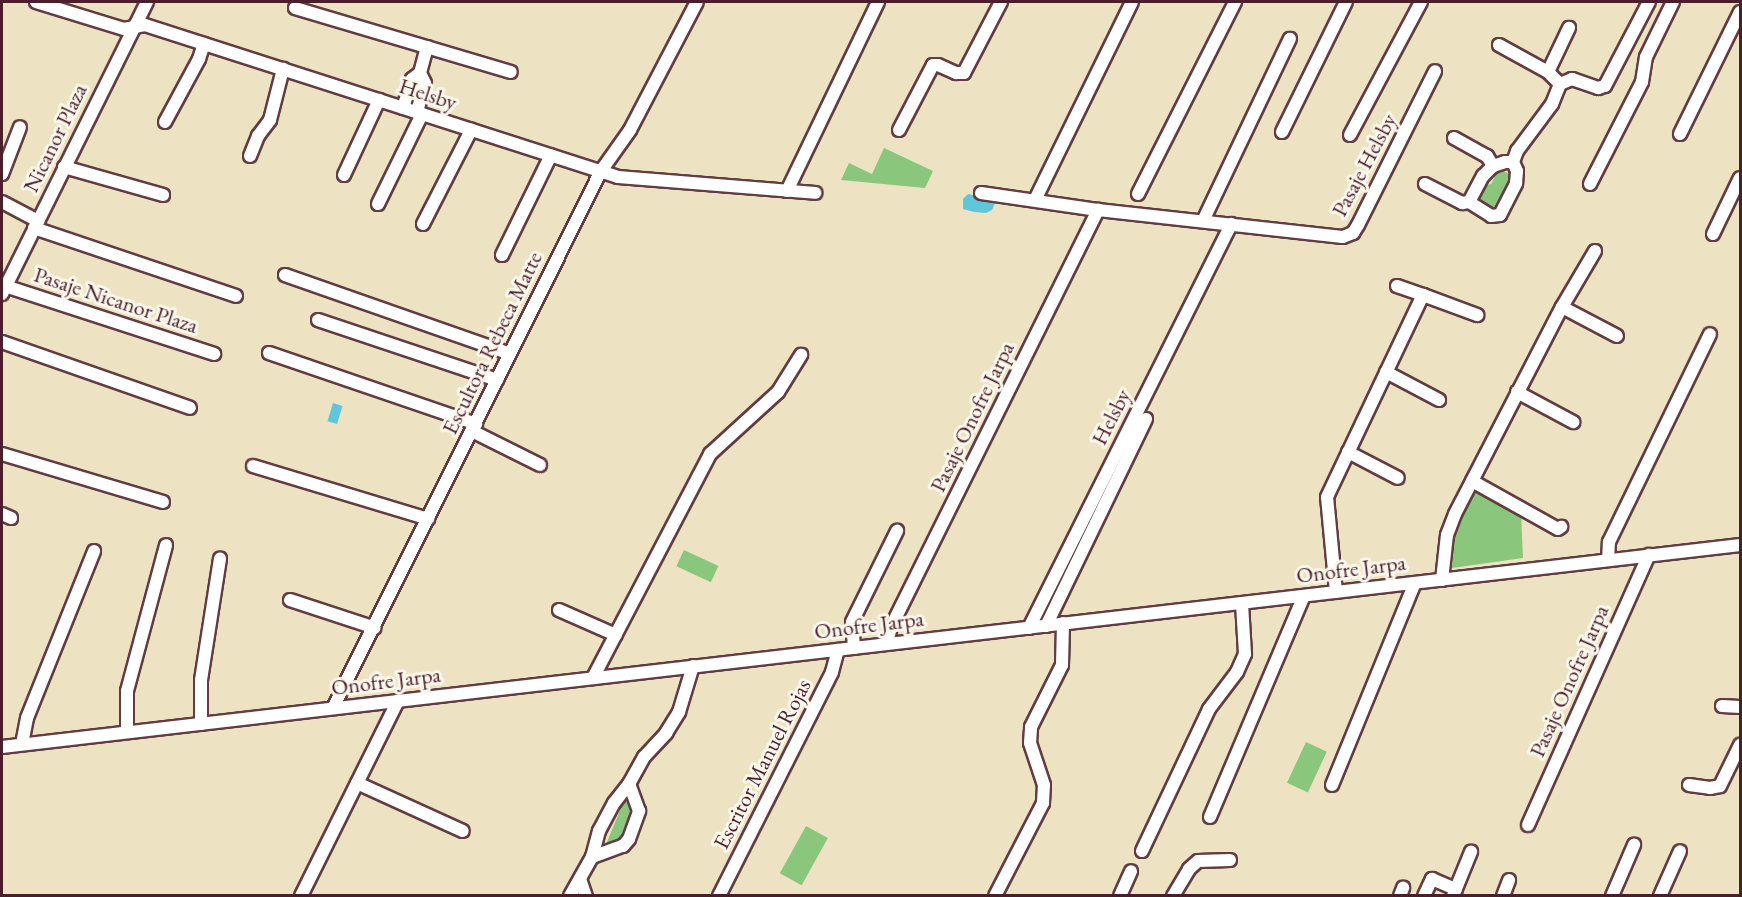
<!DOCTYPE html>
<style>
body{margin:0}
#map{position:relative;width:1742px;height:897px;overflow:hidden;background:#ede3c3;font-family:"EB Garamond",serif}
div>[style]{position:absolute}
.green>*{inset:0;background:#8ac77d;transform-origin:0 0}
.water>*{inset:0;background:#5fc6db;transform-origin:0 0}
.roads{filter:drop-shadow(2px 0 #623c42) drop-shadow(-2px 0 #623c42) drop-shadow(0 2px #623c42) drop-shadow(0 -2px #623c42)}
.minor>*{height:12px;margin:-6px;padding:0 6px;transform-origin:6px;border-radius:6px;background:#fff}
span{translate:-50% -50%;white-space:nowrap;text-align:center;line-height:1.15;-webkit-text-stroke:6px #fbf7ec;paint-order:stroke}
.street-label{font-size:22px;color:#4a1f2b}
.frame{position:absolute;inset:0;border:3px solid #4a1f2b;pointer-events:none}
</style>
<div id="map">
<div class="green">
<div style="clip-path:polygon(884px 148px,933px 171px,925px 188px,841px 180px,849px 163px,872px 174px)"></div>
<div style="clip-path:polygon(1499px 169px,1514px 176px,1495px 211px,1476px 201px,1485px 185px,1491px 184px)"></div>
<div style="clip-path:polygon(1476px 487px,1521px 512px,1523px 558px,1452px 568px,1453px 536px)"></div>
<div style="left:684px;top:550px;width:38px;height:18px;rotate:25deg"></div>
<div style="left:1306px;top:742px;width:23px;height:45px;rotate:25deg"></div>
<div style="clip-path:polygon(629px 801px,633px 810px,618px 846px,607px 842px,623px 803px)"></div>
<div style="left:806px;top:826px;width:25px;height:54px;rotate:29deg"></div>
</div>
<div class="water">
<div style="clip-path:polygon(968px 194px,992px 199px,995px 203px,992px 210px,986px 213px,974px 212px,963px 209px,963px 199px)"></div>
<div style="left:333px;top:403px;width:10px;height:19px;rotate:17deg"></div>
</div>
<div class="roads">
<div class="minor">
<div style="left:36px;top:2px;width:92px;rotate:17.1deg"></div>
<div style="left:124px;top:29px;width:21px;rotate:-11deg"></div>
<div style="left:145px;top:25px;width:497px;rotate:17.8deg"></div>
<div style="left:618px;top:177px;width:198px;rotate:4.6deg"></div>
<div style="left:295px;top:8px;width:225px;rotate:16.5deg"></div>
<div style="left:1499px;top:45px;width:56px;rotate:28.9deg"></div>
<div style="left:1548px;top:72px;width:17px;rotate:45deg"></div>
<div style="left:1548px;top:72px;width:49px;rotate:-64.5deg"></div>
<div style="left:403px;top:108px;width:30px;rotate:-73deg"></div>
<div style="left:412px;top:79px;width:10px;rotate:-37deg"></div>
<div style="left:420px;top:73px;width:27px;rotate:-75deg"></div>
<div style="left:417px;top:112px;width:30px;rotate:-75deg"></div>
<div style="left:425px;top:83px;width:11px;rotate:-117deg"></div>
<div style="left:165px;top:122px;width:72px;rotate:-61.6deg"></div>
<div style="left:199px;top:59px;width:16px;rotate:-72deg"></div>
<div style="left:899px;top:130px;width:73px;rotate:-62.4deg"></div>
<div style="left:933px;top:65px;width:5px"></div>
<div style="left:938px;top:65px;width:20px;rotate:24deg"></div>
<div style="left:956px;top:73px;width:8px"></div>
<div style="left:964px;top:73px;width:80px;rotate:-62.5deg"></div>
<div style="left:1282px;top:132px;width:145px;rotate:-63.8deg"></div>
<div style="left:1680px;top:134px;width:136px;rotate:-63.8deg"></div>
<div style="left:1350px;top:135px;width:151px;rotate:-61.9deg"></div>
<div style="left:1454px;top:138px;width:38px;rotate:29deg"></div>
<div style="left:1487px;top:156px;width:12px;rotate:59deg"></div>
<div style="left:250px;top:156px;width:22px;rotate:-68deg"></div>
<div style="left:258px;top:136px;width:20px;rotate:-53deg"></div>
<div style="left:270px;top:120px;width:53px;rotate:-75.7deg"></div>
<div style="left:64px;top:167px;width:103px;rotate:15.8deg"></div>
<div style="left:2px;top:174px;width:50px;rotate:-69deg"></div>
<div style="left:344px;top:175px;width:83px;rotate:-65deg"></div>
<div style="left:1425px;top:184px;width:42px;rotate:27.2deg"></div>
<div style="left:1462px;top:203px;width:7px;rotate:-8deg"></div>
<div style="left:1469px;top:202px;width:26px;rotate:32deg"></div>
<div style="left:1491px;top:216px;width:9px;rotate:-6deg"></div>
<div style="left:1500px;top:215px;width:36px;rotate:-63deg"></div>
<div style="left:1516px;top:183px;width:12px;rotate:-85deg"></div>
<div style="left:1517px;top:171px;width:10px;rotate:-114deg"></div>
<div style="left:1513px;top:162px;width:12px;rotate:-70deg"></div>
<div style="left:1517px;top:151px;width:59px;rotate:-53.3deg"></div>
<div style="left:1552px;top:104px;width:22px;rotate:-68deg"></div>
<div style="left:1560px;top:84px;width:13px;rotate:-23deg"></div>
<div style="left:1572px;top:79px;width:28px;rotate:19deg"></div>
<div style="left:1598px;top:88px;width:7px;rotate:-16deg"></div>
<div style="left:1605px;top:86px;width:95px;rotate:-62.4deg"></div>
<div style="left:1590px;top:184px;width:114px;rotate:-63deg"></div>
<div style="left:1642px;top:82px;width:25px;rotate:-81deg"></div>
<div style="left:1646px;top:57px;width:61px;rotate:-63.9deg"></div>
<div style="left:787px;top:191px;width:210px;rotate:-64.3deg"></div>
<div style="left:981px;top:193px;width:118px;rotate:8.3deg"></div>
<div style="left:1098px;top:210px;width:246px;rotate:6.3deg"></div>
<div style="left:1343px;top:237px;width:11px;rotate:-22deg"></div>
<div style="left:1353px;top:233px;width:9px;rotate:-58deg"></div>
<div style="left:1358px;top:225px;width:172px;rotate:-63.4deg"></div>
<div style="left:1138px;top:194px;width:215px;rotate:-63.2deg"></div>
<div style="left:1035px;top:200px;width:220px;rotate:-63.9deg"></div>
<div style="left:2px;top:202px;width:41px;rotate:27.8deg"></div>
<div style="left:1469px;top:202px;width:30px;rotate:-62deg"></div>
<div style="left:1483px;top:176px;width:14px;rotate:-45deg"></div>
<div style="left:1493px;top:166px;width:13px;rotate:-18deg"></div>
<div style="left:1505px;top:162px;width:8px"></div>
<div style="left:378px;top:204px;width:100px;rotate:-63.9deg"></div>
<div style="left:1203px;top:221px;width:202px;rotate:-64.5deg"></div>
<div style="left:423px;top:224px;width:106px;rotate:-62.9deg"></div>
<div style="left:34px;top:228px;width:213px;rotate:18.6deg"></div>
<div style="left:1713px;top:234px;width:62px;rotate:-64.3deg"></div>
<div style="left:502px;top:255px;width:111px;rotate:-63.9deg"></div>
<div style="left:285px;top:275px;width:238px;rotate:19.3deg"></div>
<div style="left:5px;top:286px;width:220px;rotate:18deg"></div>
<div style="left:1397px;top:286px;width:28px;rotate:19deg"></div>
<div style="left:2px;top:294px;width:326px;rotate:-63.6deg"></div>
<div style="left:1562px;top:307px;width:62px;rotate:27.8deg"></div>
<div style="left:318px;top:320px;width:189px;rotate:18.5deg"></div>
<div style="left:2px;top:342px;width:199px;rotate:19.3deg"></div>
<div style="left:269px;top:353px;width:219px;rotate:18.9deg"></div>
<div style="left:1386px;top:372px;width:60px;rotate:27.8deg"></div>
<div style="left:1517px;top:392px;width:64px;rotate:28.2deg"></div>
<div style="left:472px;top:431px;width:76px;rotate:26.6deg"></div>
<div style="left:1348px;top:452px;width:56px;rotate:27.5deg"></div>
<div style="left:2px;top:454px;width:168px;rotate:16.6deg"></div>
<div style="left:253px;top:466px;width:183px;rotate:16.8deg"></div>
<div style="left:1472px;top:481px;width:98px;rotate:29.2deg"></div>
<div style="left:1558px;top:529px;width:4px;rotate:-34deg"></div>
<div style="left:2px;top:514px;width:10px;rotate:24deg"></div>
<div style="left:1608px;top:560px;width:18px;rotate:-87deg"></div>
<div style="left:1609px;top:542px;width:231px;rotate:-64.1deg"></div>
<div style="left:1442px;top:580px;width:45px;rotate:-83.7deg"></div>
<div style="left:1447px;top:535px;width:22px;rotate:-69deg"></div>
<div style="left:1455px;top:514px;width:233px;rotate:-62.7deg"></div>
<div style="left:1562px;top:307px;width:65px;rotate:-59.5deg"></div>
<div style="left:1336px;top:592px;width:95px;rotate:-95.4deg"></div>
<div style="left:1327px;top:497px;width:224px;rotate:-64.6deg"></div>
<div style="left:1423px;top:295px;width:58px;rotate:20.3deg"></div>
<div style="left:290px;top:600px;width:89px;rotate:18.2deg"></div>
<div style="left:559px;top:610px;width:62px;rotate:23.7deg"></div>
<div style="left:1046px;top:626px;width:230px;rotate:-64.2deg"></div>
<div style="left:1029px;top:628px;width:452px;rotate:-63.4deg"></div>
<div style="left:887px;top:644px;width:17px;rotate:-77deg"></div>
<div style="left:891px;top:627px;width:466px;rotate:-63.6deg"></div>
<div style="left:854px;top:648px;width:26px;rotate:-94deg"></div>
<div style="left:852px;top:622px;width:102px;rotate:-63.7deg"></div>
<div style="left:593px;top:678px;width:253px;rotate:-62.4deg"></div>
<div style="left:710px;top:454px;width:92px;rotate:-42.4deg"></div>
<div style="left:778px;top:392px;width:44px;rotate:-58.1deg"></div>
<div style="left:1722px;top:706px;width:18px;rotate:3deg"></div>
<div style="left:333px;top:708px;width:600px;rotate:-63.48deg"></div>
<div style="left:601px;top:171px;width:50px;rotate:-54.7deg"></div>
<div style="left:630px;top:130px;width:144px;rotate:-62.4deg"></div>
<div style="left:201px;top:724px;width:44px;rotate:-90deg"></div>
<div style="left:201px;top:680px;width:123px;rotate:-81.1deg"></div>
<div style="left:127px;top:732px;width:41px;rotate:-90deg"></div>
<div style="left:127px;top:691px;width:151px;rotate:-75deg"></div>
<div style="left:22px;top:744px;width:26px;rotate:-79deg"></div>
<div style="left:27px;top:718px;width:180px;rotate:-68.1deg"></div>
<div style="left:2px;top:747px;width:1750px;rotate:-6.63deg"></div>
<div style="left:357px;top:783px;width:116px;rotate:24.4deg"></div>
<div style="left:1332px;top:785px;width:218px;rotate:-67.7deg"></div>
<div style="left:1689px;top:785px;width:21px;rotate:8deg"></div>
<div style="left:1710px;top:788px;width:10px;rotate:-11deg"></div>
<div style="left:1720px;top:786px;width:46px;rotate:-64deg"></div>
<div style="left:1210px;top:817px;width:240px;rotate:-67deg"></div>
<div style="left:1528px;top:825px;width:296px;rotate:-65.9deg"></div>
<div style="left:1142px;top:851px;width:157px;rotate:-64.7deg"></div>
<div style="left:1209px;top:709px;width:46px;rotate:-52.9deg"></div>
<div style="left:1237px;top:672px;width:20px;rotate:-66deg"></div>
<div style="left:1245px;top:654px;width:51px;rotate:-93.4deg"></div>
<div style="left:592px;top:857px;width:33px;rotate:-20deg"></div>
<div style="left:623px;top:846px;width:9px;rotate:-49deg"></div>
<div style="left:629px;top:839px;width:30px;rotate:-70deg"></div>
<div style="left:639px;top:811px;width:29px;rotate:-110deg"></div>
<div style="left:580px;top:879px;width:18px;rotate:71deg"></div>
<div style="left:301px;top:896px;width:218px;rotate:-63.6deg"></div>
<div style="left:570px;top:896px;width:45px;rotate:-60.6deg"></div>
<div style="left:592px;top:857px;width:27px;rotate:-75deg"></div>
<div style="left:599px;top:831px;width:32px;rotate:-62deg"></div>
<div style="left:614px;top:803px;width:24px;rotate:-52deg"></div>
<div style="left:629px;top:784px;width:31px;rotate:-61deg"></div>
<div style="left:644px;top:757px;width:33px;rotate:-47deg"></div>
<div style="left:666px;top:733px;width:25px;rotate:-58deg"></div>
<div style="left:679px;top:712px;width:48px;rotate:-73.1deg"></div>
<div style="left:719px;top:896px;width:251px;rotate:-63.2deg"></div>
<div style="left:832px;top:672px;width:23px;rotate:-75deg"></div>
<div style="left:995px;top:896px;width:105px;rotate:-62.7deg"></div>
<div style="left:1043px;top:803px;width:18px;rotate:-87deg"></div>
<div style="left:1044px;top:785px;width:44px;rotate:-108.4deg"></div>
<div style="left:1030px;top:743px;width:16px;rotate:-86deg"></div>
<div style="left:1031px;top:727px;width:69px;rotate:-63.4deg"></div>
<div style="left:1062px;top:665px;width:42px;rotate:-88.6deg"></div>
<div style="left:1120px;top:896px;width:27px;rotate:-66deg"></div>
<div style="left:1173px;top:896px;width:31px;rotate:-59deg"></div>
<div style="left:1189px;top:869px;width:12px;rotate:-42deg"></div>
<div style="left:1198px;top:861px;width:32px;rotate:-2deg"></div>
<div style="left:1400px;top:896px;width:9px;rotate:-69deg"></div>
<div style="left:1424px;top:896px;width:19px;rotate:-65deg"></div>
<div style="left:1432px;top:879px;width:26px;rotate:23deg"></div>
<div style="left:1453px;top:896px;width:48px;rotate:-67.8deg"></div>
<div style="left:1503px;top:896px;width:17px;rotate:-69deg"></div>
<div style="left:1612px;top:896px;width:56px;rotate:-66.7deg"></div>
<div style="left:1660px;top:896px;width:49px;rotate:-66deg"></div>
</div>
</div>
<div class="street-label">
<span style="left:428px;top:94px;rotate:18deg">Helsby</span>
<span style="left:55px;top:138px;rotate:-64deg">Nicanor Plaza</span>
<span style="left:1364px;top:165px;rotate:-62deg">Pasaje Helsby</span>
<span style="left:116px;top:300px;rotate:18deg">Pasaje Nicanor Plaza</span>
<span style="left:492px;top:343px;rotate:-64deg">Escultora Rebeca Matte</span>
<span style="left:972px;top:417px;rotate:-64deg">Pasaje Onofre Jarpa</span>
<span style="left:1111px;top:417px;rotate:-63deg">Helsby</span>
<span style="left:1351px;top:569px;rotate:-7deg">Onofre Jarpa</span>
<span style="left:869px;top:625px;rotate:-7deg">Onofre Jarpa</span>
<span style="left:386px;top:681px;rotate:-7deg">Onofre Jarpa</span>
<span style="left:1569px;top:681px;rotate:-66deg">Pasaje Onofre Jarpa</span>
<span style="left:762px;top:764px;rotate:-63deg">Escritor Manuel Rojas</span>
</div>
<div class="frame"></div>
</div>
